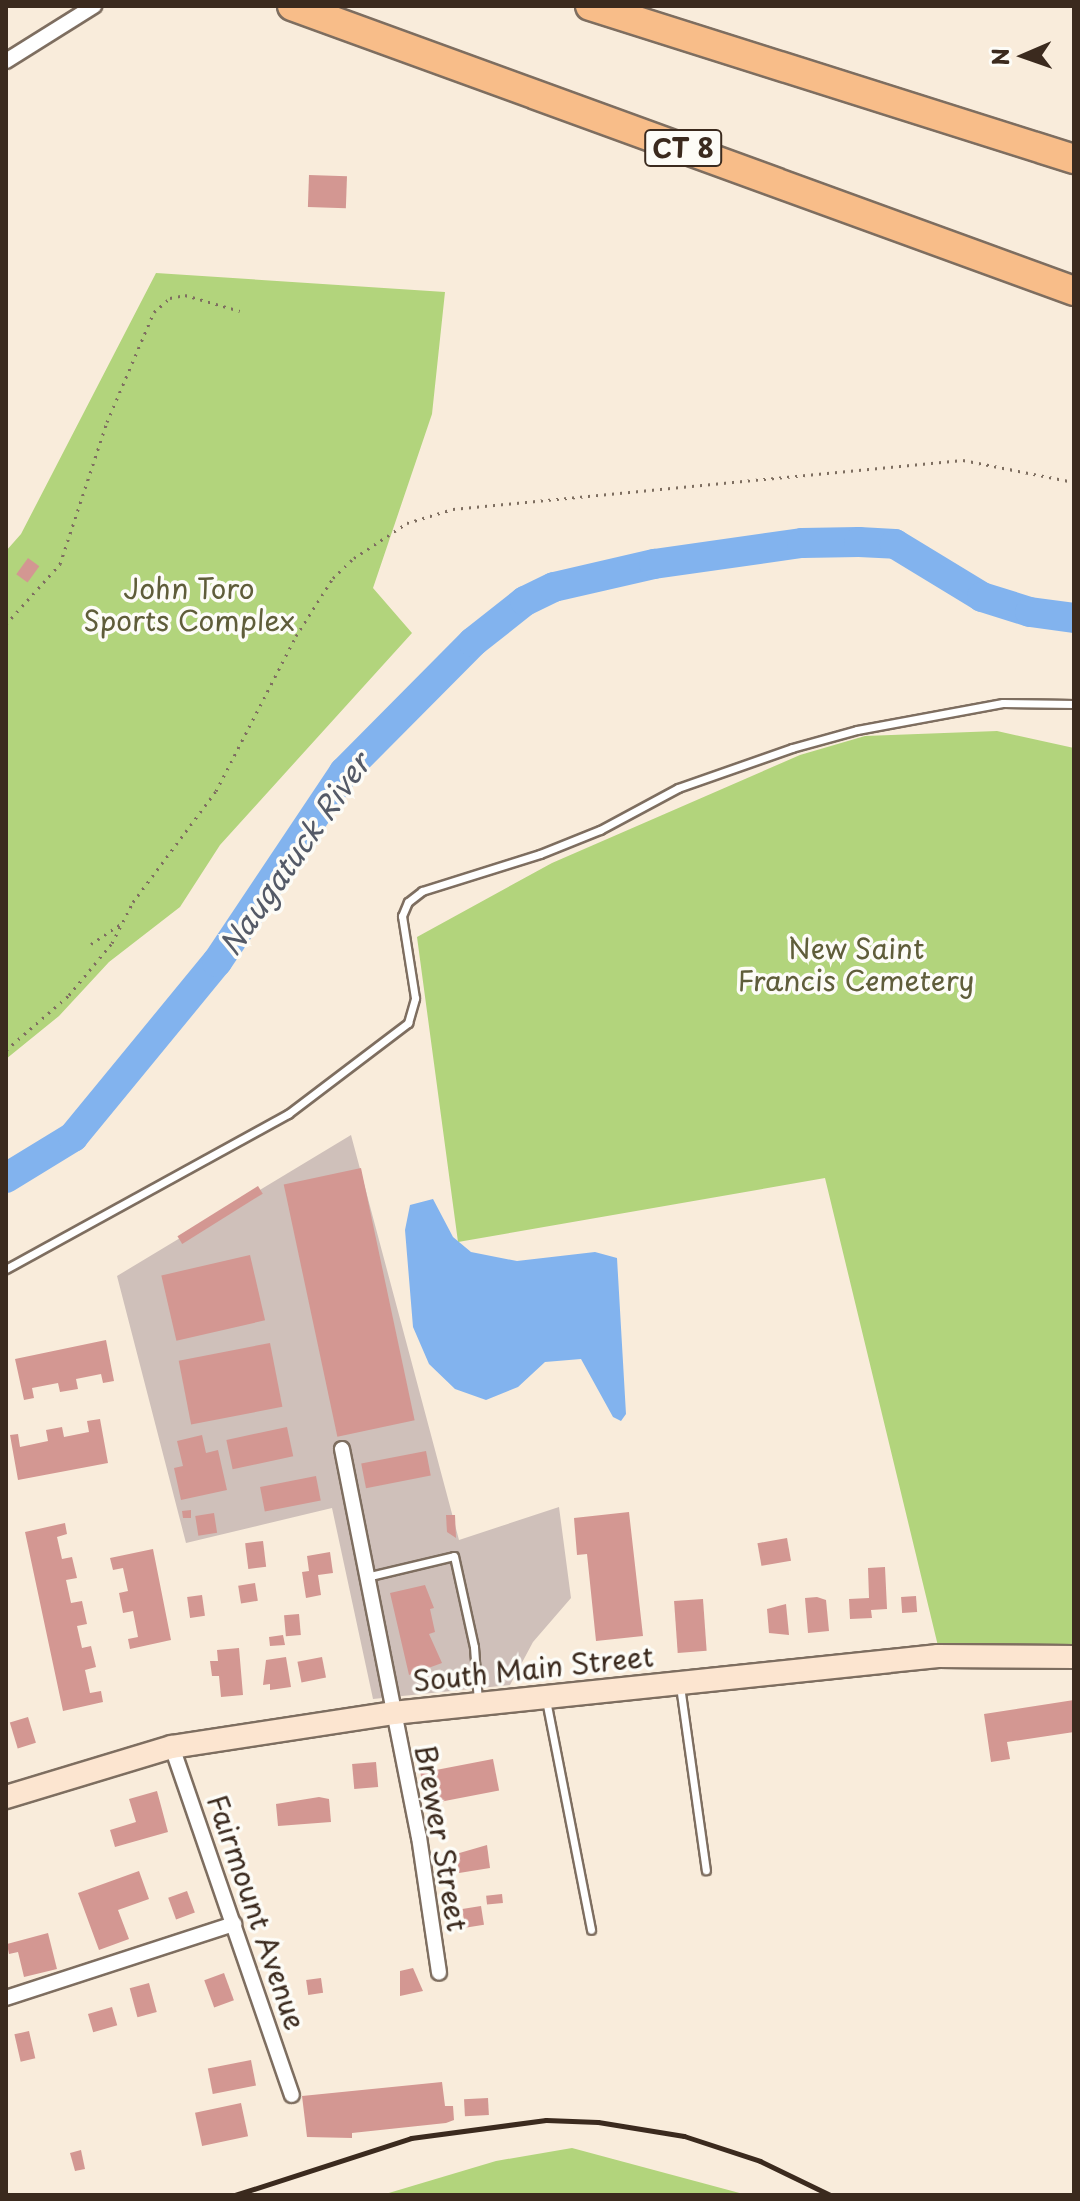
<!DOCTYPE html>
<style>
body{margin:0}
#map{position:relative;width:1080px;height:2201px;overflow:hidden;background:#f9ecdb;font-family:"Playpen Sans",sans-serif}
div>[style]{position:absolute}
.industrial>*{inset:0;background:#cfc0ba}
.green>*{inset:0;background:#b2d47c}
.water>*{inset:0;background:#82b3ee}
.river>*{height:30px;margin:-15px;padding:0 15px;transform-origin:15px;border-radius:15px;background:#82b3ee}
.building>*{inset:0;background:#d39792;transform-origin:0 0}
.path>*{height:3px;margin-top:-1.5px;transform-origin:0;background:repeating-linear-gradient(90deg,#7e6e60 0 2px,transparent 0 8px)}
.roads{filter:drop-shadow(2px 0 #7e6e60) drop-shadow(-2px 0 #7e6e60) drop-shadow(0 2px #7e6e60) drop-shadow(0 -2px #7e6e60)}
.lane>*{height:7px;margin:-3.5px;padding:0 3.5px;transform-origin:3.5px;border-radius:3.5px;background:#fff}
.street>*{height:14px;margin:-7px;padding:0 7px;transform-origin:7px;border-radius:7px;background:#fff}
.secondary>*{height:22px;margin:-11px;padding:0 11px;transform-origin:11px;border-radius:11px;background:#fce5d0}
.highway>*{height:28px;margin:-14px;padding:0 14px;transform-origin:14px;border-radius:14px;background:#f8bd89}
.rail>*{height:5px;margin:-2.5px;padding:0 2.5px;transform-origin:2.5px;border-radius:2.5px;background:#3b2a1e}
span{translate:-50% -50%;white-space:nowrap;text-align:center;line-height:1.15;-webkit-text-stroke:7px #fdfcf7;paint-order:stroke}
.shield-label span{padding:2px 6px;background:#fdfcf7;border:2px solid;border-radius:6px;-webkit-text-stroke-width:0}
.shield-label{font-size:26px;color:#3b2a1e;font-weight:700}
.park-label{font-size:28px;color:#5f5d3a}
.street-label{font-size:28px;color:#3b2a1e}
.water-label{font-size:30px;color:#545a67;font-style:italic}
.frame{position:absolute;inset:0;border:8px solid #3b2a1e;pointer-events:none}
.north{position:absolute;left:984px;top:16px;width:80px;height:80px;-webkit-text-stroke:6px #fdfcf7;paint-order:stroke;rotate:268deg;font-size:22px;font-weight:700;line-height:32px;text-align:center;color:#3b2a1e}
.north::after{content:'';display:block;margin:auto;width:28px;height:36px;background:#3b2a1e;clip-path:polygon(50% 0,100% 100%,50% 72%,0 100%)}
</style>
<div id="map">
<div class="industrial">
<div style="clip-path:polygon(351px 1135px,459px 1540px,559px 1507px,571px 1598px,533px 1642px,510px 1685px,373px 1699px,332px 1508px,186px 1543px,117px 1276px)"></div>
</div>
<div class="green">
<div style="clip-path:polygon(156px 273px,445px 292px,432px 414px,373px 588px,412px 633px,220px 845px,180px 907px,109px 962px,59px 1016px,6px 1059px,6px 551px,21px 534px)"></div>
<div style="clip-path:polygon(997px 731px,1074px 748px,1074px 1646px,938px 1646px,825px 1178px,458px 1242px,417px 937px,552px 863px,800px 755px,865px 736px)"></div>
<div style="clip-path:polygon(572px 2148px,747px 2195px,382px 2195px,496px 2161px)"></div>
</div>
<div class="water">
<div style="clip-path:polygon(433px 1199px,453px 1237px,471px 1252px,517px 1261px,595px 1252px,617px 1258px,626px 1414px,621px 1421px,613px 1417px,581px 1359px,545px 1362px,518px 1387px,486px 1400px,455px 1389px,429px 1364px,413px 1327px,405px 1230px,410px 1205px)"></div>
</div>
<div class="river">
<div style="left:6px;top:1178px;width:79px;rotate:-31.5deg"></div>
<div style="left:73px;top:1137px;width:227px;rotate:-50.6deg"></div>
<div style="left:217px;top:962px;width:229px;rotate:-56.2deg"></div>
<div style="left:344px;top:772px;width:183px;rotate:-45.2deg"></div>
<div style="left:473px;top:642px;width:66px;rotate:-38.3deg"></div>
<div style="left:525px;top:601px;width:32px;rotate:-26deg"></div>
<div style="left:554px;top:587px;width:103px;rotate:-13deg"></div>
<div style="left:654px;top:564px;width:149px;rotate:-8.1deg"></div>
<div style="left:802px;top:543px;width:57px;rotate:-1deg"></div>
<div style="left:859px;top:542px;width:36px;rotate:3deg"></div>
<div style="left:895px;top:544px;width:102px;rotate:31.3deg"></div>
<div style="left:982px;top:597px;width:50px;rotate:17.4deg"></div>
<div style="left:1030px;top:612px;width:44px;rotate:7.8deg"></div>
</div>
<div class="building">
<div style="left:309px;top:175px;width:38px;height:32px;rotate:2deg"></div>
<div style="left:28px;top:558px;width:14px;height:20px;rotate:36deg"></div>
<div style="left:361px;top:1168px;width:258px;height:79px;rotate:78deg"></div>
<div style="left:258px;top:1186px;width:9px;height:95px;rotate:58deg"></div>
<div style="left:250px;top:1255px;width:67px;height:91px;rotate:77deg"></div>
<div style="clip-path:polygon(106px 1340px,114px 1381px,103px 1383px,101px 1374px,76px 1379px,78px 1389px,60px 1392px,58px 1383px,32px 1388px,34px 1398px,24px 1400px,15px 1359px)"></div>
<div style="left:270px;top:1343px;width:65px;height:93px;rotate:79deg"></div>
<div style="clip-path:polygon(100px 1419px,108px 1463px,18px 1480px,10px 1435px,18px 1434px,20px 1447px,48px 1441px,46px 1430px,62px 1427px,64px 1437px,89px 1432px,87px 1421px)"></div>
<div style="left:287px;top:1427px;width:30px;height:62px;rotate:78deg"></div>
<div style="clip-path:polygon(202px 1435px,206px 1453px,218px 1450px,227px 1490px,181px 1500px,174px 1468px,183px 1466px,177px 1441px)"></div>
<div style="left:426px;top:1451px;width:25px;height:66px;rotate:79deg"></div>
<div style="left:316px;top:1476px;width:25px;height:57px;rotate:79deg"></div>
<div style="clip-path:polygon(191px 1510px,191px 1518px,183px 1518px,182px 1511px)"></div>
<div style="clip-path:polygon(629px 1512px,643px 1636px,596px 1641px,587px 1554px,577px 1555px,574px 1518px)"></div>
<div style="left:214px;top:1513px;width:20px;height:19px;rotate:81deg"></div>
<div style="clip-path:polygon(446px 1515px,455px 1515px,456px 1538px,447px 1532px)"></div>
<div style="clip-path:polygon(65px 1523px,67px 1534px,57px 1537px,62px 1559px,72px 1557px,77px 1578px,66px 1580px,71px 1603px,82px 1601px,87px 1624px,77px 1626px,82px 1648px,91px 1646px,96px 1667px,85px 1670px,90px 1693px,101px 1691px,103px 1702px,63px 1711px,25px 1532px)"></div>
<div style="left:787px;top:1538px;width:23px;height:30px;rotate:80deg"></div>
<div style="left:263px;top:1541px;width:26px;height:18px;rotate:83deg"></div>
<div style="clip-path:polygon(153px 1549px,171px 1640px,130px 1649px,128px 1639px,138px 1637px,133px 1611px,123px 1613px,119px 1593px,128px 1591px,123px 1568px,113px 1570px,110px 1558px)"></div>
<div style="clip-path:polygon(330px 1552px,333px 1573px,318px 1575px,321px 1595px,306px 1598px,302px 1572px,309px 1571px,307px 1556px)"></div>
<div style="clip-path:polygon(885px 1567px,887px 1609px,871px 1610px,872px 1618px,850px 1619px,849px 1599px,869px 1598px,868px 1568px)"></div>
<div style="left:255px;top:1583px;width:18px;height:17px;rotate:81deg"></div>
<div style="clip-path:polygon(425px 1585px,434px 1608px,430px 1609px,435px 1632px,429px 1634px,442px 1663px,409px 1675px,390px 1593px)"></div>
<div style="left:202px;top:1595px;width:21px;height:15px;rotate:82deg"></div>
<div style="left:916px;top:1596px;width:16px;height:15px;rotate:86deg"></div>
<div style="clip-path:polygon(817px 1597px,826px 1600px,829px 1631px,808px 1633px,805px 1598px)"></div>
<div style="left:703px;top:1599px;width:52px;height:29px;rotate:86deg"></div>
<div style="clip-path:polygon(786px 1604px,789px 1635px,769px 1633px,767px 1609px)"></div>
<div style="left:299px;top:1614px;width:21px;height:15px;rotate:85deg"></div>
<div style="clip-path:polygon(283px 1635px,285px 1645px,270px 1646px,269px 1637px)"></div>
<div style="clip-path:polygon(239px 1648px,243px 1695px,221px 1697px,219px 1676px,212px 1676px,210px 1661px,218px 1661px,217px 1650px)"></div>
<div style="clip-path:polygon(286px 1657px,291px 1687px,270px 1690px,270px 1684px,263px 1685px,266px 1660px)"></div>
<div style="left:322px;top:1657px;width:21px;height:25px;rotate:79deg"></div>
<div style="clip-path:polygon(1074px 1700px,1074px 1732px,1007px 1742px,1010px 1759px,991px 1762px,984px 1714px)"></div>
<div style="left:28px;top:1717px;width:27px;height:19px;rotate:73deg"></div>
<div style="left:493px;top:1759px;width:32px;height:74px;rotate:79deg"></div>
<div style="left:376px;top:1762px;width:25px;height:24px;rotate:85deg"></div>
<div style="clip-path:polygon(157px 1791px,168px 1832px,115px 1847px,110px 1830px,136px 1822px,129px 1799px)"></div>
<div style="clip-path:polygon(319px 1797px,329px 1799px,331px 1822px,278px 1826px,276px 1804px)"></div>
<div style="clip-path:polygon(487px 1845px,490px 1868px,459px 1873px,456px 1854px)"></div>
<div style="clip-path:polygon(139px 1871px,149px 1899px,118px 1910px,129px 1939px,99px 1950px,78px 1893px)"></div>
<div style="left:187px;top:1891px;width:23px;height:20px;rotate:70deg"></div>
<div style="left:502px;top:1894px;width:9px;height:16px;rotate:84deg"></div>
<div style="left:481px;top:1906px;width:19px;height:19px;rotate:81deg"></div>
<div style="clip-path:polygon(48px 1933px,57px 1969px,24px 1977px,18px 1952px,9px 1954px,7px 1944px)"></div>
<div style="clip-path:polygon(413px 1968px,423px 1991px,400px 1996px,400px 1971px)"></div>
<div style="left:224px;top:1973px;width:29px;height:21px;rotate:70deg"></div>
<div style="left:321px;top:1978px;width:15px;height:15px;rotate:82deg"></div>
<div style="left:149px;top:1983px;width:30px;height:20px;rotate:75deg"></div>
<div style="left:112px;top:2007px;width:19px;height:25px;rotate:74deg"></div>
<div style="left:29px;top:2031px;width:28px;height:15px;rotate:77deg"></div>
<div style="left:251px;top:2060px;width:26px;height:44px;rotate:79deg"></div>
<div style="clip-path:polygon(442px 2082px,445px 2106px,453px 2106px,454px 2120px,446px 2123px,352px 2133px,352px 2138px,307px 2137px,302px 2096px)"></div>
<div style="left:488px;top:2098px;width:17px;height:24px;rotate:87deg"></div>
<div style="left:241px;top:2103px;width:34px;height:47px;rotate:78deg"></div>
<div style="clip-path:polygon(81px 2150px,85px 2169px,75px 2171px,70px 2153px)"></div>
</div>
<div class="path">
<div style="left:6px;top:624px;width:81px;rotate:-48deg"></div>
<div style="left:60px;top:564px;width:150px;rotate:-71.7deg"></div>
<div style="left:107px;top:422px;width:120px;rotate:-66.9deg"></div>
<div style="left:154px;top:312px;width:21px;rotate:-41deg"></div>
<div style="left:170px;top:298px;width:15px;rotate:-11deg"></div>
<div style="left:185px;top:295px;width:57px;rotate:16.2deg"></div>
<div style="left:91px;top:944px;width:36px;rotate:-34deg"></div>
<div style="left:6px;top:1050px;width:84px;rotate:-41.1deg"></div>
<div style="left:69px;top:995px;width:67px;rotate:-50.4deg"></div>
<div style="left:112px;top:943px;width:46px;rotate:-62.9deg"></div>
<div style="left:133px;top:902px;width:139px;rotate:-53.2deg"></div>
<div style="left:216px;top:791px;width:174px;rotate:-62.7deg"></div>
<div style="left:296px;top:636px;width:69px;rotate:-57.5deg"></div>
<div style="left:333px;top:578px;width:29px;rotate:-44deg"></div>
<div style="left:354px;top:558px;width:64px;rotate:-33.4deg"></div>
<div style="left:407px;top:523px;width:48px;rotate:-16.9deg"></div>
<div style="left:453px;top:509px;width:512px;rotate:-5.49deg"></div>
<div style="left:963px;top:460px;width:113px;rotate:11.2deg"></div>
</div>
<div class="roads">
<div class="lane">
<div style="left:6px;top:1269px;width:322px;rotate:-28.8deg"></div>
<div style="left:288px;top:1114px;width:151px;rotate:-37.2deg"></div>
<div style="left:408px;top:1023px;width:26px;rotate:-74deg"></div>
<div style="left:415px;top:998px;width:83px;rotate:-99deg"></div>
<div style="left:402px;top:916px;width:15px;rotate:-67deg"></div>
<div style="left:408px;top:902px;width:18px;rotate:-38deg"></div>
<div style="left:422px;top:891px;width:124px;rotate:-17.4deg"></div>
<div style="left:540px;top:854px;width:65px;rotate:-21.8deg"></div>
<div style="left:600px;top:830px;width:89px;rotate:-28.3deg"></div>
<div style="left:678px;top:788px;width:121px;rotate:-19.3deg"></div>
<div style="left:792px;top:748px;width:67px;rotate:-15.5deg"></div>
<div style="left:857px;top:730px;width:148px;rotate:-10.5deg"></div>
<div style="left:1003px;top:703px;width:71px;rotate:0.8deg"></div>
<div style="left:366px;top:1577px;width:90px;rotate:-13.4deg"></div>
<div style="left:454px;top:1556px;width:93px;rotate:77.6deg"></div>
<div style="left:474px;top:1647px;width:55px;rotate:85.8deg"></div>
<div style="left:680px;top:1686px;width:186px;rotate:82deg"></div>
<div style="left:546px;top:1700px;width:234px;rotate:78.9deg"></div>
</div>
<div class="street">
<div style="left:6px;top:61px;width:104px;rotate:-32deg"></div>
<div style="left:342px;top:1449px;width:396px;rotate:78.8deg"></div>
<div style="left:419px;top:1837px;width:137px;rotate:81.6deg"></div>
<div style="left:172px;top:1747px;width:368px;rotate:71deg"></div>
<div style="left:6px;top:1998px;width:240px;rotate:-18deg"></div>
</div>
<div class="secondary">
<div style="left:6px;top:1797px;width:173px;rotate:-16.8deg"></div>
<div style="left:172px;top:1747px;width:224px;rotate:-8.7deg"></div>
<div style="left:393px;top:1713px;width:548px;rotate:-5.97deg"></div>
<div style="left:938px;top:1656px;width:136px;rotate:0.4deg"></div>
</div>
<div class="highway">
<div style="left:292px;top:6px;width:832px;rotate:20.02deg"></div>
<div style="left:590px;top:6px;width:508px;rotate:17.54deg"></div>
</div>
</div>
<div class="rail">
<div style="left:235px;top:2195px;width:185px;rotate:-17.9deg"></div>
<div style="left:411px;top:2138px;width:136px;rotate:-7.6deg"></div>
<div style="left:546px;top:2120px;width:52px;rotate:2.2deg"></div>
<div style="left:598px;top:2122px;width:87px;rotate:9.2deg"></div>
<div style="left:684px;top:2136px;width:80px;rotate:18.2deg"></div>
<div style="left:760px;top:2161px;width:78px;rotate:25.9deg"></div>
</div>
<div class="shield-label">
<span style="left:683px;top:148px">CT 8</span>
</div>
<div class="park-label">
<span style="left:189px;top:604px">John Toro<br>Sports Complex</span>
<span style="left:856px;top:964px">New Saint<br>Francis Cemetery</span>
</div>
<div class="street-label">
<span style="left:533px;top:1668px;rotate:-6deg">South Main Street</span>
<span style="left:442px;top:1838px;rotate:80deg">Brewer Street</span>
<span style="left:257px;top:1912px;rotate:71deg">Fairmount Avenue</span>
</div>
<div class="water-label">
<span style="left:294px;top:854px;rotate:-55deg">Naugatuck River</span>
</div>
<div class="frame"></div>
<div class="north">N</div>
</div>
